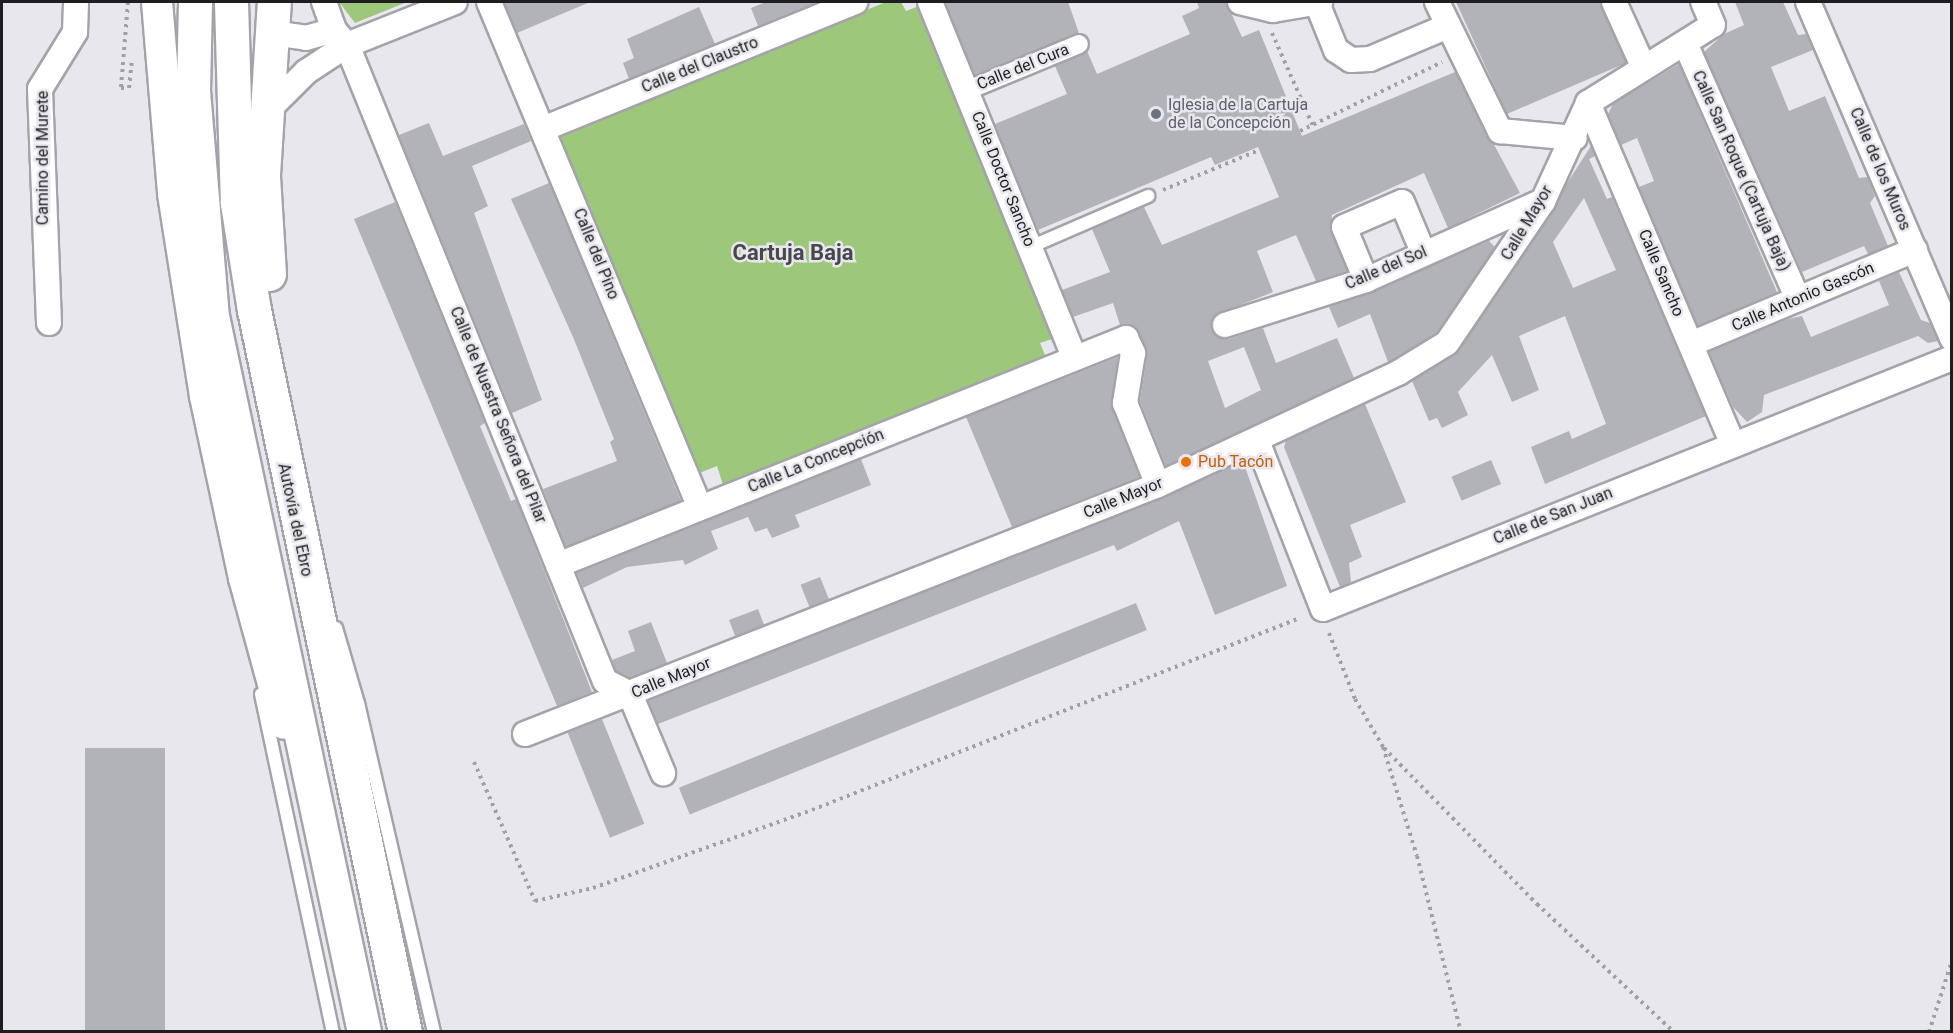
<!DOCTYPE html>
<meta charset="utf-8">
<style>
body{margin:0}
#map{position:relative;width:1953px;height:1033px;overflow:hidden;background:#e9e7ee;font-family:Roboto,sans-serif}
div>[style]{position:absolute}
.green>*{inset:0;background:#9dc77a}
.building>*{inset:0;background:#b2b2b9;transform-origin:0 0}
.path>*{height:4px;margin-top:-2px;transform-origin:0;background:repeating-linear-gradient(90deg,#a1a0a5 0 3px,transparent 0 7.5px)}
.roads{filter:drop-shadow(2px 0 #a5a3aa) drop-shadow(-2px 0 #a5a3aa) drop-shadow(0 2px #a5a3aa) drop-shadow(0 -2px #a5a3aa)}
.service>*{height:12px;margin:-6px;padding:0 6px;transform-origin:6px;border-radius:6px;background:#fff}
.pedestrian>*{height:18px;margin:-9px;padding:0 9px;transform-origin:9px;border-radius:9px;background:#fff}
.minor>*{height:24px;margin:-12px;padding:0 12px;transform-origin:12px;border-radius:12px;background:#fff}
.tertiary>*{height:30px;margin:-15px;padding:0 15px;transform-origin:15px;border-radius:15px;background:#fff}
.motorway>*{height:33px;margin:-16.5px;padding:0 16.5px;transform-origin:16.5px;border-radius:16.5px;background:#fff}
.dots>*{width:16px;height:16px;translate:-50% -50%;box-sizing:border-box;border:3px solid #e9e7ee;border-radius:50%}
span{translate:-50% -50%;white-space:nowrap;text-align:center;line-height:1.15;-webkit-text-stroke:5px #e9e7ee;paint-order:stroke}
.street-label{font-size:16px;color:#1e1d20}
.worship-label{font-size:16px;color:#5b616d}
.left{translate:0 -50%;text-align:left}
.food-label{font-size:16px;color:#c56008}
.district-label{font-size:22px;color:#49474d;font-weight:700}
.frame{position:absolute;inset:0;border:3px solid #1e1d20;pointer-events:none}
</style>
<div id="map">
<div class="green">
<div style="clip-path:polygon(339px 2px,407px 2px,355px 23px)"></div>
<div style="clip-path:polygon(886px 2px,901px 2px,906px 11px,922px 5px,1055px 338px,1040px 343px,1047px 360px,724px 488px,717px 466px,697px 474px,556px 137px)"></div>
</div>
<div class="building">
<div style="clip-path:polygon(504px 2px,590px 2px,517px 33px)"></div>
<div style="clip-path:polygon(766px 2px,818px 2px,758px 26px,751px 8px)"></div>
<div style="clip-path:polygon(945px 2px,1068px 2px,1079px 33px,975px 75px)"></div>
<div style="clip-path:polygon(evenodd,1197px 2px,1226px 2px,1242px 37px,1259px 30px,1302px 136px,1455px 72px,1520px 193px,1448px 228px,1424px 173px,1332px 215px,1331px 232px,1347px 271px,1316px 281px,1296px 235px,1257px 251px,1273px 292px,1215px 315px,1211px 323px,1215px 335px,1229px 339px,1263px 328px,1276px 363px,1337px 338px,1354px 378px,1166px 466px,1140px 401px,1147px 355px,1139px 332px,1128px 324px,1120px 325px,1113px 303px,1073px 317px,1062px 290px,1110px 272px,1092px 229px,1144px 207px,1162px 245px,1279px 197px,1258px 147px,1215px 165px,1211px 157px,1038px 230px,995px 124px,1067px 94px,1055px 66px,1087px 51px,1097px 74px,1190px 34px,1182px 16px,1199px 8px,1197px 2px,1244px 347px,1261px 390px,1225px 408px,1208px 361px,1244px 347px)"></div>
<div style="clip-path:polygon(1456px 2px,1600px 2px,1626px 63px,1507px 114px)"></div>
<div style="clip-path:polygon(1735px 2px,1783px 2px,1798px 35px,1806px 34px,1813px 50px,1771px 67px,1789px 111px,1825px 96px,1859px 178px,1868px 177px,1875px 196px,1870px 203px,1888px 246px,1868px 254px,1864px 246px,1802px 272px,1704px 52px,1724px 34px,1744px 25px)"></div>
<div style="clip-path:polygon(699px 7px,715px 44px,629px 79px,623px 63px,634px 58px,627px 39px)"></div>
<div style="clip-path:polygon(1679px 64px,1777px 292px,1698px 326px,1639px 187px,1654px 181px,1637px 138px,1621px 145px,1608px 114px,1613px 104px)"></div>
<div style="clip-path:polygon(429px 123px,443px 156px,524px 124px,531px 141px,472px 166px,488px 206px,474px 213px,542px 400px,512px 413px,399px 135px)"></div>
<div style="clip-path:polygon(evenodd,1591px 146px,1595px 156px,1589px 159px,1607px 199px,1612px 197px,1706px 416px,1545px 484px,1531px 447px,1569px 431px,1572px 439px,1606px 424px,1565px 316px,1519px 336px,1539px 390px,1512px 402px,1492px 355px,1458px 392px,1468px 415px,1442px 428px,1437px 418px,1429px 421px,1412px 381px,1459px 351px,1591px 146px,1584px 198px,1616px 270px,1573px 288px,1553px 242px,1584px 198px)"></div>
<div style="clip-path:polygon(549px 183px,681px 501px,566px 547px,543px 489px,617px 461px,610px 442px,614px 439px,573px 337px,511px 199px)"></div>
<div style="clip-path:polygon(395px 202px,485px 423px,480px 426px,511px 501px,516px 499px,592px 692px,557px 706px,354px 219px)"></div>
<div style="clip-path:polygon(1489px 241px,1495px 247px,1437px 332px,1396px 358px,1388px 362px,1370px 314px,1338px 328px,1329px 307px)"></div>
<div style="clip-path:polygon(1899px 272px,1921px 320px,1930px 323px,1938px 341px,1928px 343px,1918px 336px,1764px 395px,1762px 412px,1747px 422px,1733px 407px,1709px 352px,1788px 319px,1802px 316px,1811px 337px,1889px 305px,1879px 281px)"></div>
<div style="clip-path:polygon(1118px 357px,1112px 408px,1139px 477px,1012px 527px,966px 417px)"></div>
<div style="clip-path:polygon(1365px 404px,1406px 502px,1350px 525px,1362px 557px,1349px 563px,1351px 582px,1340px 587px,1284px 447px,1286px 441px)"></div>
<div style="clip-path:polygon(861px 459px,871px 485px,795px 515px,800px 527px,772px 538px,767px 528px,755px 532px,748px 517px,711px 531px,718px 549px,685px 565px,683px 560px,627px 567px,583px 588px,577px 573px)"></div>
<div style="left:1491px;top:460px;width:26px;height:43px;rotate:67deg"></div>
<div style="clip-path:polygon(1243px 461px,1287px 586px,1215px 615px,1179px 521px,1117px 551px,1114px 545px,658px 724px,648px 701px,1163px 498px)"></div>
<div style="left:820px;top:577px;width:24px;height:21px;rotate:68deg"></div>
<div style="left:1136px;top:603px;width:29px;height:493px;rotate:68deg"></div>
<div style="left:758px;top:609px;width:17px;height:31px;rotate:69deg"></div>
<div style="clip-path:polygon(651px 622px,667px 663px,629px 678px,616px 671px,612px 660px,635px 651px,628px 631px)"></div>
<div style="left:602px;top:719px;width:113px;height:37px;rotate:68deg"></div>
<div style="left:85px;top:748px;width:80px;height:284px"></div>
</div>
<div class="path">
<div style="left:128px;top:2px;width:86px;rotate:94.7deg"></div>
<div style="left:121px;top:88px;width:8px"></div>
<div style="left:129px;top:88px;width:27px;rotate:-84deg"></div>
<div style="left:1272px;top:33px;width:102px;rotate:66.2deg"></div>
<div style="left:1300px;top:131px;width:158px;rotate:-25.9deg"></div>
<div style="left:1163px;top:190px;width:104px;rotate:-22.6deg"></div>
<div style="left:1329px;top:633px;width:71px;rotate:68.5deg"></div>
<div style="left:1355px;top:699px;width:56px;rotate:59.7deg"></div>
<div style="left:1383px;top:747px;width:114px;rotate:72.7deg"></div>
<div style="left:1417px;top:856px;width:181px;rotate:76deg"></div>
<div style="left:1384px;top:748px;width:219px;rotate:45.6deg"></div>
<div style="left:1537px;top:904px;width:187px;rotate:43.1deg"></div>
<div style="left:474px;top:762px;width:152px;rotate:66.3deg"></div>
<div style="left:535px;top:901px;width:59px;rotate:-12.6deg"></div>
<div style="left:593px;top:888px;width:232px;rotate:-19.6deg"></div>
<div style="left:812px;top:810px;width:524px;rotate:-21.48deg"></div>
<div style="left:1929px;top:1032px;width:75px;rotate:-72.1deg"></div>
</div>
<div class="roads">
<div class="service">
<div style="left:1030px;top:247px;width:129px;rotate:-23.4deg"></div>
<div style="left:336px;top:628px;width:78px;rotate:73.7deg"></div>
<div style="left:358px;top:703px;width:338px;rotate:77deg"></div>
<div style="left:261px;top:694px;width:346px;rotate:78deg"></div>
</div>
<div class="pedestrian">
<div style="left:968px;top:90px;width:120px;rotate:-22.5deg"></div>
</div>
<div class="minor">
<div style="left:324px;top:2px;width:30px;rotate:70deg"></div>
<div style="left:334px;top:30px;width:20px;rotate:49deg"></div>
<div style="left:347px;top:45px;width:686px;rotate:67.92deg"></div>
<div style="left:605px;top:681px;width:28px;rotate:27deg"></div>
<div style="left:630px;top:694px;width:86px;rotate:67.3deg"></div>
<div style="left:489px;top:2px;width:548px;rotate:67.36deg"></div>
<div style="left:930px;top:2px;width:383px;rotate:67.9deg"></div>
<div style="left:1240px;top:2px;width:34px;rotate:14deg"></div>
<div style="left:1273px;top:10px;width:48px;rotate:-9.7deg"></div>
<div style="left:1437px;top:2px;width:144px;rotate:64deg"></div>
<div style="left:1500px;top:131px;width:75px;rotate:5.3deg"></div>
<div style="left:1614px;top:2px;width:70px;rotate:65.6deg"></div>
<div style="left:1808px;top:2px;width:366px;rotate:66.8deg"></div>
<div style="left:1317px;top:3px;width:51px;rotate:68deg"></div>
<div style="left:1336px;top:50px;width:18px;rotate:34deg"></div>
<div style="left:1351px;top:60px;width:19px;rotate:-3deg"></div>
<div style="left:1370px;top:59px;width:85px;rotate:-22.9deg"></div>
<div style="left:272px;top:33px;width:34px;rotate:8deg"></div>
<div style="left:306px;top:38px;width:29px;rotate:-16deg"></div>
<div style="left:1685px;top:43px;width:280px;rotate:66.2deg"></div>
<div style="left:1588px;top:103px;width:371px;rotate:67deg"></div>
<div style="left:266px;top:112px;width:57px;rotate:-45deg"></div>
<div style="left:306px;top:72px;width:49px;rotate:-33.4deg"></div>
<div style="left:347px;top:45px;width:116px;rotate:-21.7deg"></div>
<div style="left:545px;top:128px;width:335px;rotate:-22.1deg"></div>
<div style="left:1366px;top:280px;width:57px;rotate:-112.5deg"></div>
<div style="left:1344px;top:227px;width:63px;rotate:-23.3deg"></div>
<div style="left:1402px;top:202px;width:54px;rotate:67.2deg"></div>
<div style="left:49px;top:323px;width:234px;rotate:-92.2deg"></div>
<div style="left:40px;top:89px;width:67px;rotate:-58.4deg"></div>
<div style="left:75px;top:32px;width:30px;rotate:-88deg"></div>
<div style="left:1225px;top:325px;width:148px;rotate:-17.7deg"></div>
<div style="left:1366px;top:280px;width:194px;rotate:-24.1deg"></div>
<div style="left:1691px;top:344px;width:243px;rotate:-22.8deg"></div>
<div style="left:1257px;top:441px;width:180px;rotate:68.6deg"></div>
<div style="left:1323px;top:609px;width:677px;rotate:-21.75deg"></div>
<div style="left:558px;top:565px;width:612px;rotate:-21.78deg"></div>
<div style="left:1126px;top:338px;width:17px;rotate:65deg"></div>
<div style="left:1133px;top:353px;width:51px;rotate:99.1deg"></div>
<div style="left:1125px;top:403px;width:88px;rotate:68.1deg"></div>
<div style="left:525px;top:734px;width:680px;rotate:-21.47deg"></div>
<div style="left:1158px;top:485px;width:265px;rotate:-25deg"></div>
<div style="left:1398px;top:373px;width:57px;rotate:-31.5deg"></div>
<div style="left:1447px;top:343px;width:171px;rotate:-55.9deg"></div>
<div style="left:1543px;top:201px;width:108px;rotate:-65.3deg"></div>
<div style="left:1588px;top:103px;width:147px;rotate:-32deg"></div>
<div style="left:1713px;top:25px;width:25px;rotate:-113deg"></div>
</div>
<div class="tertiary">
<div style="left:157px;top:2px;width:193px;rotate:85.2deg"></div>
<div style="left:173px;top:194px;width:205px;rotate:81deg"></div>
<div style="left:205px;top:396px;width:186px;rotate:77.9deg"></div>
<div style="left:244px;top:578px;width:151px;rotate:74.7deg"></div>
</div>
<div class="motorway">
<div style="left:195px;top:2px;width:89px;rotate:91.3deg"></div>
<div style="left:193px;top:91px;width:226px;rotate:85.2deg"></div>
<div style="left:212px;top:316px;width:732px;rotate:78.01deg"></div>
<div style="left:231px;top:2px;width:201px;rotate:88.3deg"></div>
<div style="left:237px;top:203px;width:108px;rotate:81deg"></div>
<div style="left:254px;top:310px;width:738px;rotate:78.19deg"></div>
<div style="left:269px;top:274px;width:99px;rotate:-93.5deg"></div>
<div style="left:263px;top:175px;width:173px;rotate:-86.4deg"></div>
</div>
</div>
<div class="dots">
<div style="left:1156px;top:114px;background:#6b7280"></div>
<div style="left:1186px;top:462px;background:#e8710a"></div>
</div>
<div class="street-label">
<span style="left:700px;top:65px;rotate:-22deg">Calle del Claustro</span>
<span style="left:1023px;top:67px;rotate:-22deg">Calle del Cura</span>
<span style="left:43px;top:158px;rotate:-90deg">Camino del Murete</span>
<span style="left:1880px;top:169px;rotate:67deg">Calle de los Muros</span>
<span style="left:1741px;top:171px;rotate:66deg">Calle San Roque (Cartuja Baja)</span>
<span style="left:1003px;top:179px;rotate:68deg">Calle Doctor Sancho</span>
<span style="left:1527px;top:223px;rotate:-59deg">Calle Mayor</span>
<span style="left:596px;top:254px;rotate:68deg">Calle del Pino</span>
<span style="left:1386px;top:268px;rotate:-23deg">Calle del Sol</span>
<span style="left:1661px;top:273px;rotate:67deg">Calle Sancho</span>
<span style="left:1803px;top:297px;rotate:-23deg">Calle Antonio Gascón</span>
<span style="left:498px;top:415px;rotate:68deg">Calle de Nuestra Señora del Pilar</span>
<span style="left:816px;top:461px;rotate:-22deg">Calle La Concepción</span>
<span style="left:1123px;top:498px;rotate:-22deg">Calle Mayor</span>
<span style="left:1553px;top:516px;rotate:-22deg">Calle de San Juan</span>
<span style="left:295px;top:520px;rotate:78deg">Autovía del Ebro</span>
<span style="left:671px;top:678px;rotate:-22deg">Calle Mayor</span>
</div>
<div class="worship-label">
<span class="left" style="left:1168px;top:114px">Iglesia de la Cartuja<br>de la Concepción</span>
</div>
<div class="food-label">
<span class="left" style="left:1198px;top:462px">Pub Tacón</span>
</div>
<div class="district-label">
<span style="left:793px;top:253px">Cartuja Baja</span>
</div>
<div class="frame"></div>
</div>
